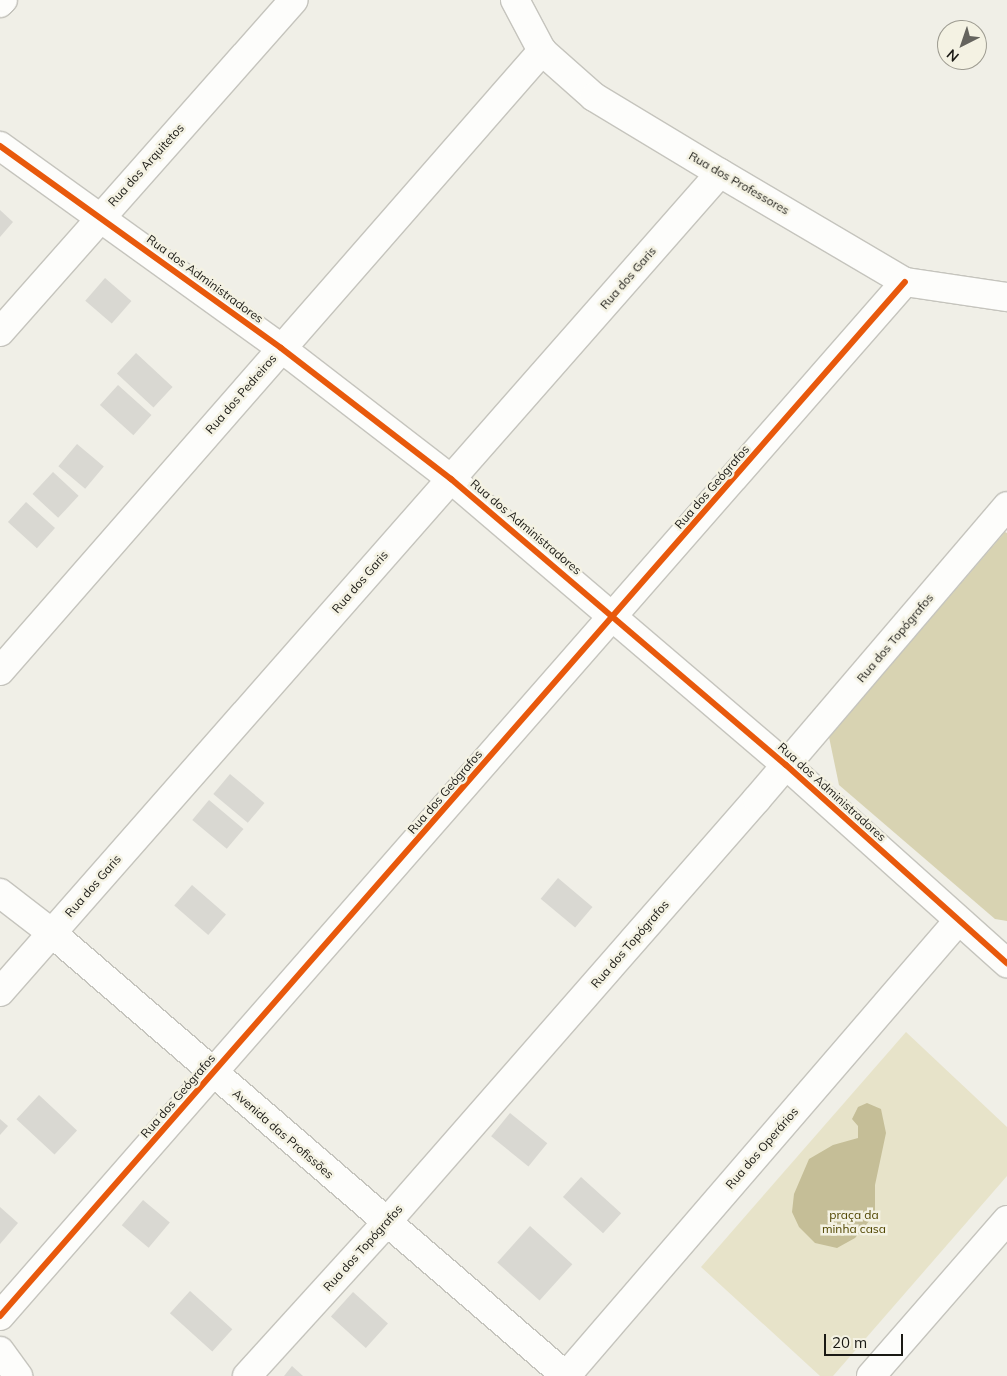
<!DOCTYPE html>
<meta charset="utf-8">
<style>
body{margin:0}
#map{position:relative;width:1007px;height:1376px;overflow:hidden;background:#f0efe7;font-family:Mulish,sans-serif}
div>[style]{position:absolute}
.green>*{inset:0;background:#e7e3c9}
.forest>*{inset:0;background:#d8d3b2}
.water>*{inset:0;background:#c5be97}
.building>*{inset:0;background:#d9d8d2;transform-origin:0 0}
.roads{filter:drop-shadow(1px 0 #c5c4bd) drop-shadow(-1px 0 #c5c4bd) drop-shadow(0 1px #c5c4bd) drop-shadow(0 -1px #c5c4bd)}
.street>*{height:28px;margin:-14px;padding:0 14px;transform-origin:14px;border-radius:14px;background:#fdfdfb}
.cycleway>*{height:6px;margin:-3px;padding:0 3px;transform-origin:3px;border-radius:3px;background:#e8590c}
span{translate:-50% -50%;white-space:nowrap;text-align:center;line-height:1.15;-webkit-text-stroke:5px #f4f2e3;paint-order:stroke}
.street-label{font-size:12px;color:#1a1914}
.park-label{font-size:12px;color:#504601}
.north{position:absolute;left:937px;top:20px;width:50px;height:50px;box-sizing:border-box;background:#f4f2e3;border:1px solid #9d9b90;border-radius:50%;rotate:221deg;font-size:14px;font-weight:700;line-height:20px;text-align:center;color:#1a1914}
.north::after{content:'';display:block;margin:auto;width:18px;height:22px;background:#65645e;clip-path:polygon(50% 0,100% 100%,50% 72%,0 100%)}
.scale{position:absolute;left:824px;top:1334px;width:79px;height:22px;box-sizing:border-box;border:2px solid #1a1914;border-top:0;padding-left:6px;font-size:15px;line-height:18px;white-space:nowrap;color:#1a1914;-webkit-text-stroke:4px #f4f2e3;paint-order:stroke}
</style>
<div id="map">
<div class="green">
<div style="clip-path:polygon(906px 1032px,1007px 1127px,1007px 1176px,833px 1376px,820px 1376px,701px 1267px)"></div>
</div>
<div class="forest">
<div style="clip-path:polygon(1005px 532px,1007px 533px,1007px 921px,995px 919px,839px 785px,829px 737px)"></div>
</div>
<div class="water">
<div style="clip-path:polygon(867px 1103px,881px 1109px,886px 1133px,875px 1185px,875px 1214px,855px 1238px,837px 1248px,815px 1243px,799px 1227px,792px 1212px,794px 1194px,809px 1159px,833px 1145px,858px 1138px,858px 1126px,852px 1119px,858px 1107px)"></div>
</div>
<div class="building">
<div style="clip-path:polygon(0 210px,13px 222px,0 237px)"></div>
<div style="left:105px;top:278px;width:35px;height:30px;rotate:41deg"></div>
<div style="left:136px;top:353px;width:50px;height:28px;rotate:43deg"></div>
<div style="left:118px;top:385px;width:45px;height:27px;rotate:42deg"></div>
<div style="left:77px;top:444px;width:35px;height:29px;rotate:40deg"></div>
<div style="left:53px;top:472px;width:35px;height:30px;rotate:43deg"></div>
<div style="left:26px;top:502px;width:39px;height:27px;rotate:42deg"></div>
<div style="left:230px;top:774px;width:45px;height:26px;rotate:40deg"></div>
<div style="left:209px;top:800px;width:45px;height:26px;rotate:40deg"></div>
<div style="left:558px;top:878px;width:45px;height:27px;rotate:40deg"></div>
<div style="left:192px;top:885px;width:45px;height:27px;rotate:41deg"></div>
<div style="left:39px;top:1095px;width:52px;height:33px;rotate:43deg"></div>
<div style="left:510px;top:1113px;width:48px;height:30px;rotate:39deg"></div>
<div style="clip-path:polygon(0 1119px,8px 1126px,0 1135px)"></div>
<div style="left:581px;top:1177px;width:54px;height:27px;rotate:42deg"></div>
<div style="left:143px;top:1200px;width:35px;height:33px;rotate:40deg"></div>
<div style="clip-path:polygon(0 1207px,18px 1223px,0 1244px)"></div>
<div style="left:530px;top:1226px;width:57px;height:49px;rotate:42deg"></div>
<div style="left:190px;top:1291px;width:57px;height:30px;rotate:42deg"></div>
<div style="left:353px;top:1292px;width:47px;height:33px;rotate:42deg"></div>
<div style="clip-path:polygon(292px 1366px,303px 1376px,284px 1376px)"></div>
</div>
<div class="roads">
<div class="street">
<div style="left:515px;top:0;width:58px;rotate:62.1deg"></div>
<div style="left:542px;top:51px;width:69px;rotate:41.5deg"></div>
<div style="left:594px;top:97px;width:147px;rotate:31.1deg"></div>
<div style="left:720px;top:173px;width:215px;rotate:30.5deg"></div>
<div style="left:905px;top:282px;width:103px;rotate:8.4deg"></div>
<div style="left:0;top:3px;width:4px;rotate:-45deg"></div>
<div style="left:0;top:146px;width:346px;rotate:35.7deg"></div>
<div style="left:281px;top:348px;width:215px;rotate:37.6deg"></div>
<div style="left:451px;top:479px;width:440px;rotate:40.5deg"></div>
<div style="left:786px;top:765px;width:297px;rotate:41.9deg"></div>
<div style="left:0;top:332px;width:443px;rotate:-48.5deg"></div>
<div style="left:0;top:671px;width:824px;rotate:-48.84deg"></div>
<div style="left:0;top:893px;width:66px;rotate:37.6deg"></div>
<div style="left:52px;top:933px;width:679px;rotate:40.76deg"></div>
<div style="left:0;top:992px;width:1090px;rotate:-48.68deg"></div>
<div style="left:0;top:1316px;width:1374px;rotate:-48.81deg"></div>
<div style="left:0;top:1351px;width:31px;rotate:54deg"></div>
<div style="left:247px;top:1376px;width:207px;rotate:-47.7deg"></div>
<div style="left:386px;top:1223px;width:563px;rotate:-48.81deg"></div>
<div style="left:757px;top:799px;width:385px;rotate:-49.5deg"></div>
<div style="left:566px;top:1376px;width:601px;rotate:-49.25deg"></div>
<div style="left:871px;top:1376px;width:207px;rotate:-48.9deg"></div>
</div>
</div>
<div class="cycleway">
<div style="left:0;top:146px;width:346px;rotate:35.7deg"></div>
<div style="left:281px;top:348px;width:215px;rotate:37.6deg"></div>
<div style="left:451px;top:479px;width:440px;rotate:40.5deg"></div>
<div style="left:786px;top:765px;width:297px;rotate:41.9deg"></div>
<div style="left:0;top:1316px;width:1374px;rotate:-48.81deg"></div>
</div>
<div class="street-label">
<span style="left:146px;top:165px;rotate:-48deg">Rua dos Arquitetos</span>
<span style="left:739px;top:183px;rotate:30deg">Rua dos Professores</span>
<span style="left:628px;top:278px;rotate:-49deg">Rua dos Garis</span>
<span style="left:205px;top:279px;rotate:36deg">Rua dos Administradores</span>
<span style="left:241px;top:394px;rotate:-49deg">Rua dos Pedreiros</span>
<span style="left:712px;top:487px;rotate:-49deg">Rua dos Geógrafos</span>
<span style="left:526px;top:527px;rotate:40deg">Rua dos Administradores</span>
<span style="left:360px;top:582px;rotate:-49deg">Rua dos Garis</span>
<span style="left:895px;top:638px;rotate:-50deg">Rua dos Topógrafos</span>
<span style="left:445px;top:792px;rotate:-49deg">Rua dos Geógrafos</span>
<span style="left:832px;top:792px;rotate:42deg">Rua dos Administradores</span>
<span style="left:93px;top:886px;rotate:-49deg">Rua dos Garis</span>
<span style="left:630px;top:944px;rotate:-49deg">Rua dos Topógrafos</span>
<span style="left:178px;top:1096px;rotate:-49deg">Rua dos Geógrafos</span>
<span style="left:283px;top:1134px;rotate:41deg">Avenida das Profissões</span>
<span style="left:762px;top:1148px;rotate:-49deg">Rua dos Operários</span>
<span style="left:363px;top:1248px;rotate:-48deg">Rua dos Topógrafos</span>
</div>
<div class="park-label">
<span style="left:854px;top:1222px">praça da<br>minha casa</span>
</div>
<div class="north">N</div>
<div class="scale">20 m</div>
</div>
